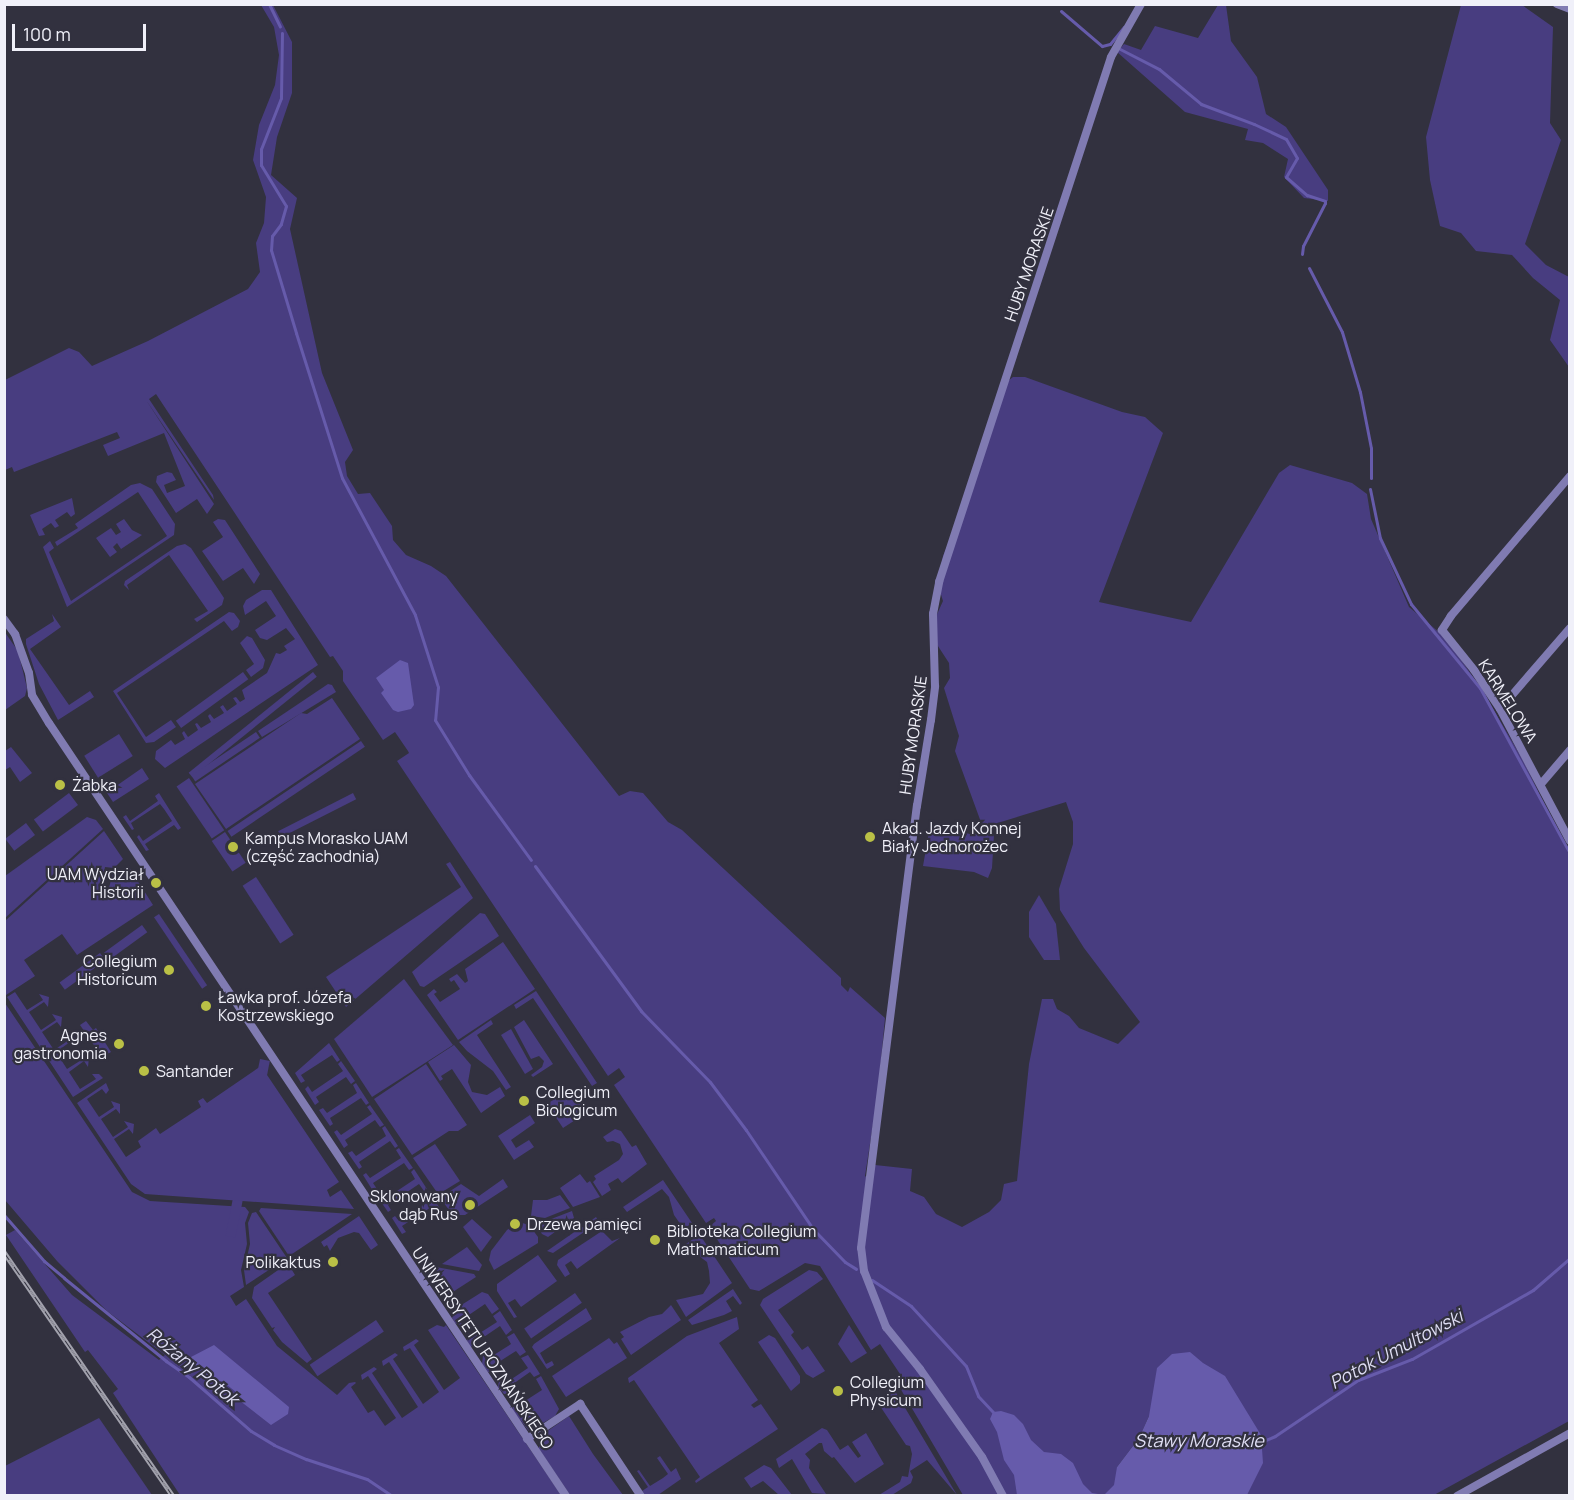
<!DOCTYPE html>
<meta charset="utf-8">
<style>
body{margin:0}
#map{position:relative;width:1574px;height:1500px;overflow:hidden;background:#32313f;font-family:Manrope,sans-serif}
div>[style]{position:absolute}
.green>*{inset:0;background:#483d80;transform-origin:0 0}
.water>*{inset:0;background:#665bab}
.stream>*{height:3px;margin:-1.5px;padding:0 1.5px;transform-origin:1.5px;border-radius:1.5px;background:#665bab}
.street>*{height:8px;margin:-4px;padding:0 4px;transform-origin:4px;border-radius:4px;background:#807bb2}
.rail>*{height:5px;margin-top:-2.5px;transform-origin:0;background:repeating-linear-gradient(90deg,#32313f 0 9px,#a2a2ad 0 18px);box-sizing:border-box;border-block:2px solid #a2a2ad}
.dots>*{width:16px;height:16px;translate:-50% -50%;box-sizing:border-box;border:3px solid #32313f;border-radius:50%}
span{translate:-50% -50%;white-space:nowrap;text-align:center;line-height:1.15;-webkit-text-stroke:4.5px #32313f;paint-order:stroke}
.street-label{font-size:16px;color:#f0f0f9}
.poi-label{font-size:16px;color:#f0f0f9}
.left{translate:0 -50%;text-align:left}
.right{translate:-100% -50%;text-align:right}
.water-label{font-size:18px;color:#dfdef4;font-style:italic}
.frame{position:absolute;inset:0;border:6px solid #f0f0f9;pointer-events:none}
.scale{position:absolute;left:12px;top:24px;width:134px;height:27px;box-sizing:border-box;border:3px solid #f0f0f9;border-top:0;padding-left:8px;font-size:18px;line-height:21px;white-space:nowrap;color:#f0f0f9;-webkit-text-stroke:4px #32313f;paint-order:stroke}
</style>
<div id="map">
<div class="green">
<div style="clip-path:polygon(261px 5px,273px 5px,292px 42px,292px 93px,277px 137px,271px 175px,297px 198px,290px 229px,322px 373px,353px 450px,345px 462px,347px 476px,358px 494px,370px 493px,392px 526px,393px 540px,406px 555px,431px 566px,446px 576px,619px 796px,630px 791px,643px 793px,668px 822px,682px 830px,841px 978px,841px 985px,848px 992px,850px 987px,885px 1018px,878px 1092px,865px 1176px,872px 1181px,875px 1165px,912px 1169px,910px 1191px,924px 1197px,936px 1214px,962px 1227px,989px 1212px,1001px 1200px,1004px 1184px,1017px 1181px,1029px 1064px,1042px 999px,1053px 999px,1057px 1009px,1069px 1016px,1079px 1028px,1118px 1044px,1140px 1022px,1084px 948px,1060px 910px,1059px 889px,1073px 844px,1073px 822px,1066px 802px,991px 825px,982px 825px,955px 751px,959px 736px,944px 688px,950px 678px,949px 663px,936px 643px,933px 623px,943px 601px,938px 585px,943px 556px,967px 499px,978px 452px,1004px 384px,1013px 377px,1025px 377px,1122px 412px,1145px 417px,1163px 433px,1099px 602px,1191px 622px,1279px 473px,1290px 465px,1352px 483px,1367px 494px,1371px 519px,1409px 607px,1447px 639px,1482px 690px,1523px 760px,1569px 855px,1569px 1421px,1434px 1495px,1227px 1495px,1149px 1416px,1139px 1438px,1117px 1467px,1117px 1495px,963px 1495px,900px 1388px,906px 1383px,880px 1344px,871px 1350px,820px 1266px,805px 1263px,759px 1291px,750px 1289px,709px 1227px,716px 1221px,714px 1218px,706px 1223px,614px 1085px,625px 1077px,619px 1068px,608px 1076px,397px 761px,409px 753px,408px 751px,395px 732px,383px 740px,343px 681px,343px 671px,333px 656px,330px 657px,156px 394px,149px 399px,213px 495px,214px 500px,146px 400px,214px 504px,207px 514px,197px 499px,176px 513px,156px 482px,157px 476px,167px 472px,172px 473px,176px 480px,164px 485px,167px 493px,185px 486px,164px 433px,108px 456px,103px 445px,120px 438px,117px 432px,14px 472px,12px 467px,5px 470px,5px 380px,69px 348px,79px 352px,92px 366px,148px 341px,248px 289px,260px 272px,256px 243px,264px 223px,266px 197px,253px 160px,259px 125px,275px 85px,279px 55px,274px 27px)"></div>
<div style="clip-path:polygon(1218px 5px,1226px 5px,1231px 41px,1257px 77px,1266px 114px,1286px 127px,1328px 190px,1328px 201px,1304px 198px,1284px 177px,1288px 159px,1263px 143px,1245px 140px,1248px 129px,1185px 112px,1117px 52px,1124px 44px,1141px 50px,1155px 26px,1198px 38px)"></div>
<div style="clip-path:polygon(1461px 5px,1522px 5px,1553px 27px,1550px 123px,1561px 140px,1525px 244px,1546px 265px,1569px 277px,1569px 367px,1550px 340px,1560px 300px,1533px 278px,1512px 255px,1476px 251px,1461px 233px,1440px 226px,1430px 180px,1426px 137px)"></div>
<div style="clip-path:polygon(140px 483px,152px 489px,175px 524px,174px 535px,67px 607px,43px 547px,50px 541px,54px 548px,49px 552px,71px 601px,167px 536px,138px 492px,57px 546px,55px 542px,78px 528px,75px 524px,131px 485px)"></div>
<div style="clip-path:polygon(72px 498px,75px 514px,71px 517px,67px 512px,55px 520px,59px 526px,55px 528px,51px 523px,42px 529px,45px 535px,39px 536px,30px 515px)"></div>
<div style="clip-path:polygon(124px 519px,132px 530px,142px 535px,121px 549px,117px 543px,113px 547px,117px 552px,110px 557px,96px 538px,111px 528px,116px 535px,121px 532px,116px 524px)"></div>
<div style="clip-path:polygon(218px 519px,225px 520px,260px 574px,254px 584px,243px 568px,223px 581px,202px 551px,223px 537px,213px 522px)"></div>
<div style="clip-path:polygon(185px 544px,191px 548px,224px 598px,222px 605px,197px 622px,194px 619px,208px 611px,169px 555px,127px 585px,129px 590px,124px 585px,125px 581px,177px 546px)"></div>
<div style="clip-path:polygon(262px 590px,271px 590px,318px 665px,165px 768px,155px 759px,156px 751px,171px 740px,175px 745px,185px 739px,182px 733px,184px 731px,188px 737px,198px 730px,195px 724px,197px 723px,201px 728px,211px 722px,208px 716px,210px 714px,214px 719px,224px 713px,220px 707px,223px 705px,227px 711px,237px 704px,233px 698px,236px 697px,240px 702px,245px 699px,242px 690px,267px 673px,276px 653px,280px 654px,287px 650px,284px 646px,295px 639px,286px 628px,267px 640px,260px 638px,255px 630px,276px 616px,266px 601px,245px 615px,243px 606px,246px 600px)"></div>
<div style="clip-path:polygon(229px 612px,234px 613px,240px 621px,238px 627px,232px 631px,224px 621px,117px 693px,146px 737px,171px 720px,176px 727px,154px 742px,146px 743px,113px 691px)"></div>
<div style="clip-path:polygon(52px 614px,61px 627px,30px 649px,69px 705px,90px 691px,94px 697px,58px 720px,39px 684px,26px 644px,26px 639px,54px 621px)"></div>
<div style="clip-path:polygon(4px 631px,18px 651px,27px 688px,25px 696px,5px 710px)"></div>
<div style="clip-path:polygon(247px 636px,252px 638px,265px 660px,263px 668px,251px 677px,246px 670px,254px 664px,240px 643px)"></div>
<div style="left:243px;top:672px;width:9px;height:83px;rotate:54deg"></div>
<div style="left:313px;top:672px;width:6px;height:160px;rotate:51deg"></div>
<div style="clip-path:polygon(328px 684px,332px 685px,336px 692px,262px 737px,258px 731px)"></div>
<div style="clip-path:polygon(332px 698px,360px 739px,226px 829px,195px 784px,301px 713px,307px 714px)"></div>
<div style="left:256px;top:732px;width:7px;height:78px;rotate:56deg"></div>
<div style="left:119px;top:734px;width:26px;height:41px;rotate:58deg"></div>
<div style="left:361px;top:741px;width:7px;height:161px;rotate:56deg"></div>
<div style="clip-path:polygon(11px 747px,32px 773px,20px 782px,10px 767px,5px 770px,5px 751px)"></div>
<div style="clip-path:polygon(142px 768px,149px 779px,113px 802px,103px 787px,109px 791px)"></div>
<div style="left:189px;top:778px;width:63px;height:15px;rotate:56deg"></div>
<div style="left:69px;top:793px;width:15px;height:44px;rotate:53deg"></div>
<div style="clip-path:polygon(159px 793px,181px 828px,178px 830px,174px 825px,145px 844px,149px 850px,146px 851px,137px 837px,139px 835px,143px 841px,172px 821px,164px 809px,160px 804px,131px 823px,134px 829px,132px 830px,123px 817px,126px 815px,130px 821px,158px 801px,155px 796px)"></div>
<div style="left:353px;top:793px;width:7px;height:84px;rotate:63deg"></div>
<div style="clip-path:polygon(87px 817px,96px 820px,103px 829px,5px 918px,5px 876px)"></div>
<div style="left:26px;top:823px;width:15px;height:26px;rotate:53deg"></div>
<div style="clip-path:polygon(930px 826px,970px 834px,982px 832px,994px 835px,992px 868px,988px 878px,974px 872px,923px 866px)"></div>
<div style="clip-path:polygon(104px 831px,123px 859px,114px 868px,105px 867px,104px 877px,107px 895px,113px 873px,129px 867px,153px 905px,77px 955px,62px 934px,24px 960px,35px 976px,6px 995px,5px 921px)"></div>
<div style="left:225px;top:832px;width:37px;height:16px;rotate:56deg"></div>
<div style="clip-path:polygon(450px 862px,473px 898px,346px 1007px,326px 977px,461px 887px,446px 864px)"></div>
<div style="left:256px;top:877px;width:69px;height:16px;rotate:57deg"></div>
<div style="clip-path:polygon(1039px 895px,1056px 924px,1060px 960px,1044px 960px,1029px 937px,1029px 912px)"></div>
<div style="clip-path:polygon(480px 913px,485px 914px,499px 936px,424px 987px,420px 986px,412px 972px)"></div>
<div style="left:159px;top:914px;width:86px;height:6px;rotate:56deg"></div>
<div style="left:142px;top:925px;width:9px;height:48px;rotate:54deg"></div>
<div style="clip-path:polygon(503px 942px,535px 989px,458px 1040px,427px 995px,434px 989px,437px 992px,434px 994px,440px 1002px,460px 989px,454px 980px,451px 982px,449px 979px,457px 974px,465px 983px,468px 981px,465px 969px)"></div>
<div style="left:100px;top:953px;width:9px;height:50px;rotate:54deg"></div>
<div style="clip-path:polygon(404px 979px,453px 1045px,372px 1097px,334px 1039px)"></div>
<div style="clip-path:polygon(536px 991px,597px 1083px,592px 1086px,533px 998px,516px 1009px,514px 1005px)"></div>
<div style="clip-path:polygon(15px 992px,27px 1010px,43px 1000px,39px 994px,49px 997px,48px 1007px,44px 1002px,29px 1012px,41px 1030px,56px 1020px,52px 1014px,62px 1017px,61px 1027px,57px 1022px,42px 1032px,54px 1050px,69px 1040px,66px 1034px,75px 1037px,74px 1047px,70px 1042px,56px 1052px,67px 1069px,83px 1059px,79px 1054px,89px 1057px,88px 1067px,84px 1061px,69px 1072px,80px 1089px,96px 1079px,92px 1074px,99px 1074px,103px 1078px,73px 1097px,7px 997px)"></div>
<div style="clip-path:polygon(5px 1003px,132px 1192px,150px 1201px,245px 1207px,249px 1212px,245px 1223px,247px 1244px,241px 1270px,244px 1287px,230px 1296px,236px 1306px,246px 1299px,277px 1346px,337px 1395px,349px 1383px,355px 1382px,356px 1383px,351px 1387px,368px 1413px,374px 1410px,385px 1426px,396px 1418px,368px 1376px,362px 1380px,361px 1375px,374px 1367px,377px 1369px,372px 1373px,402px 1418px,418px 1407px,389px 1362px,383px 1366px,382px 1361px,395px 1353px,398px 1355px,393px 1359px,423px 1404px,439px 1392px,410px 1348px,404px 1351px,403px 1347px,416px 1339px,419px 1341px,414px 1345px,444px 1390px,460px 1378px,428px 1330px,437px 1325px,444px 1327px,446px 1325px,561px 1495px,180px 1495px,113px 1393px,118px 1389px,88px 1350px,85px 1352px,6px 1235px,15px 1230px,72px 1295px,159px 1360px,165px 1355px,107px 1311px,57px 1261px,5px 1200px)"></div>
<div style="clip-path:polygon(491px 1020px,493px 1024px,477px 1035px,511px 1087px,506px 1090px,493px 1071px,467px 1051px,459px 1042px)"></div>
<div style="clip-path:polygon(524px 1020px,553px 1064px,533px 1077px,531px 1075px,542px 1067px,544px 1061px,539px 1056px,531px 1059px,514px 1027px)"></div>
<div style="clip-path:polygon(86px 1021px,93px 1030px,96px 1028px,111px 1052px,102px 1057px,80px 1025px)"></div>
<div style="clip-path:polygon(511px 1029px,533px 1069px,525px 1074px,501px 1035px)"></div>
<div style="clip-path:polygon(329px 1043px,340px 1060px,337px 1062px,332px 1055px,301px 1075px,305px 1081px,301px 1083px,295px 1073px)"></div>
<div style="clip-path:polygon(454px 1045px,471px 1065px,468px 1082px,472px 1092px,487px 1095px,500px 1087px,505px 1096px,481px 1113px,452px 1069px,441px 1076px,443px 1079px,440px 1081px,428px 1062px)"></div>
<div style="left:260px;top:1059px;width:10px;height:180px;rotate:11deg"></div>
<div style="clip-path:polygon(341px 1061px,355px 1081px,351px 1084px,346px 1077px,316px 1097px,319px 1102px,315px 1105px,305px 1089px,308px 1086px,312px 1092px,343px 1071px,338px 1064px)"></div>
<div style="clip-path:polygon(426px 1064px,467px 1125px,458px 1131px,449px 1131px,412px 1155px,374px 1099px)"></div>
<div style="clip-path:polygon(261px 1066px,339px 1182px,327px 1190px,330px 1197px,341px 1190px,354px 1209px,145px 1194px,131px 1184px,77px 1103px,106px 1083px,109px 1090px,106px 1094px,102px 1089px,87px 1099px,99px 1117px,114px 1107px,111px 1101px,120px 1104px,120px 1114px,116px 1109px,101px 1119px,113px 1137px,128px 1127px,124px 1121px,134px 1124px,133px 1134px,129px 1129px,114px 1139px,126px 1157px,141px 1147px,138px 1141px,156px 1128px,160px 1134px,201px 1107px,198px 1101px,203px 1098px,207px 1103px)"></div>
<div style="clip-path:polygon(356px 1083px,369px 1103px,366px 1105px,361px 1098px,330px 1118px,333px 1124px,330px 1126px,319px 1110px,323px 1108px,327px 1113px,357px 1093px,353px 1085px)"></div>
<div style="clip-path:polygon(570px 1089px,586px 1113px,563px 1128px,547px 1104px,556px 1098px,558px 1100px,557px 1097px)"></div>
<div style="clip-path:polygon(370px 1105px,384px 1125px,380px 1127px,375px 1120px,345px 1140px,348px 1145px,344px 1148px,334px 1132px,337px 1130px,341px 1135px,372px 1114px,367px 1107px)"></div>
<div style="clip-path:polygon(530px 1115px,535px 1123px,511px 1140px,516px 1148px,529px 1140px,534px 1147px,514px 1160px,498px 1136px)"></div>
<div style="clip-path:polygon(385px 1126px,398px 1146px,395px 1148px,390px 1141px,359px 1162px,362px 1167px,359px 1169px,348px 1153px,352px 1151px,356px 1156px,386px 1136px,382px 1128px)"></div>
<div style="clip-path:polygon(615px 1129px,621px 1131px,632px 1147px,636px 1145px,647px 1164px,622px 1183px,618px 1178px,608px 1184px,611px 1190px,602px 1196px,593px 1182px,596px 1179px,594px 1176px,619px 1160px,623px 1154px,620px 1144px,613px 1141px,607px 1142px,603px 1137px)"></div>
<div style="clip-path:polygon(435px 1144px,460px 1181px,442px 1192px,436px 1191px,413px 1158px)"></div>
<div style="clip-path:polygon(399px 1148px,413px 1168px,409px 1170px,404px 1163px,373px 1183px,377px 1189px,373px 1191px,363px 1175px,366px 1173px,370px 1178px,401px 1158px,396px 1150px)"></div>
<div style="clip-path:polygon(414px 1169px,427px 1189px,424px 1191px,419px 1184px,388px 1205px,391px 1210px,388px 1212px,377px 1196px,381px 1194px,385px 1199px,415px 1179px,411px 1172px)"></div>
<div style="clip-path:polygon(580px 1174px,587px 1183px,590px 1181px,600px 1197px,573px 1207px,560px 1188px)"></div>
<div style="clip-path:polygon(503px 1179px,508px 1187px,465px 1215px,453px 1215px,443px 1202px,444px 1195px,461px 1184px,479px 1196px)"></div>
<div style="clip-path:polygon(663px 1180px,692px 1223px,675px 1235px,672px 1232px,681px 1225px,674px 1215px,669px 1197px,662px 1189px,627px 1212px,623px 1207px)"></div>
<div style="clip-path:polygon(428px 1191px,442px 1211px,438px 1213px,433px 1206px,402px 1226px,406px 1232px,402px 1234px,392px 1218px,395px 1216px,399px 1221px,429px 1201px,425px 1193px)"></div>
<div style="clip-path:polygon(560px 1195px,570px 1208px,545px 1218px,531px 1216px,533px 1200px,547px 1200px)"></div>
<div style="clip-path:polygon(261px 1208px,352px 1214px,289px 1256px,259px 1211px)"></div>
<div style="clip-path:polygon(572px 1211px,574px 1218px,548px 1237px,542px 1234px,536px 1225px,537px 1222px,546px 1221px)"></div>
<div style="clip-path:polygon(256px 1212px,287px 1258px,246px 1285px,244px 1270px,250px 1244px,248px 1223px,252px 1213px)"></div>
<div style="clip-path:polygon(359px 1216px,378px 1245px,371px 1250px,359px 1233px,354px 1232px,338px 1238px,330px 1251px,327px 1245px,324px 1247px,321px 1242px)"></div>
<div style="clip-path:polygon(596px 1217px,599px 1222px,553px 1253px,547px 1251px)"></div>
<div style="clip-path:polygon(472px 1219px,492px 1237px,481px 1252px,463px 1227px)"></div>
<div style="clip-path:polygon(519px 1222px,529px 1225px,538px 1237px,538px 1243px,494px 1270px,489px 1260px,491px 1251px,507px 1230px)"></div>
<div style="clip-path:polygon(602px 1231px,612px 1241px,620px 1238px,577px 1269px,571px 1261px,565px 1265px,570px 1274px,565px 1277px,557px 1265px,558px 1260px)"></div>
<div style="clip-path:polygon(696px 1237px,702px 1238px,732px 1283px,686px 1317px,676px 1300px,703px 1294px,710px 1283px,709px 1271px,707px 1262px,695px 1253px,672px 1254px)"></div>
<div style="clip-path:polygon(467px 1247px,482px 1265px,479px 1271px,442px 1264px)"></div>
<div style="clip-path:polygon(538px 1255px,557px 1281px,521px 1307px,515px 1299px,508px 1303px,517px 1317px,514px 1318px,497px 1291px,497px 1284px)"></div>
<div style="clip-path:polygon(436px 1267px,474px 1274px,476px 1277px,445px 1297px,429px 1274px)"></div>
<div style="clip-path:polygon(281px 1268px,292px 1270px,295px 1275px,268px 1293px,312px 1359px,307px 1363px,282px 1342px,273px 1330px,275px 1327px,272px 1328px,252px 1298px,254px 1287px)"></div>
<div style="clip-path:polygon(809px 1270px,817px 1272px,823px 1279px,778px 1310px,794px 1332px,791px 1335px,802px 1350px,808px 1346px,825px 1371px,813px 1378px,806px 1374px,760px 1305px,763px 1299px)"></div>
<div style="clip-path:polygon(733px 1289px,742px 1303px,740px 1305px,733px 1296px,726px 1301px,732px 1311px,724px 1315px,692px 1325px,688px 1320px)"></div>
<div style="clip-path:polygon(482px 1292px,488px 1294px,499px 1309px,492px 1314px,485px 1304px,460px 1321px,463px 1326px,455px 1323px,452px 1318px,455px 1309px)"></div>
<div style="left:575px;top:1293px;width:12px;height:62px;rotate:55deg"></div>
<div style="clip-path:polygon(671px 1305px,681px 1320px,631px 1355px,621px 1339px,624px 1337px,620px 1332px,649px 1317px,662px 1314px)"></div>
<div style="clip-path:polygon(586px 1308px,592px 1319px,540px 1353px,546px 1364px,552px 1361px,554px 1365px,547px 1369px,532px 1347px,534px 1344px)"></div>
<div style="clip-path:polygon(500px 1311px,512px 1330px,506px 1335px,500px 1326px,475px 1343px,478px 1348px,470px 1346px,467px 1341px,468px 1333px,472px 1338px,497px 1322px,493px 1316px)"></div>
<div style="clip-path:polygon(737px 1317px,739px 1329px,719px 1343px,758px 1400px,751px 1405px,754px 1408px,761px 1404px,778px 1429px,696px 1483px,695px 1481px,700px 1477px,634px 1380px,629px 1383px,628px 1378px,687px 1336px)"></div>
<div style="left:376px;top:1320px;width:14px;height:80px;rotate:56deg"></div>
<div style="clip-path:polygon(849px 1325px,867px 1353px,851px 1363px,838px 1344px)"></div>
<div style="clip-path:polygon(514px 1333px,526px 1352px,520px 1356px,516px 1351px,491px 1367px,495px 1373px,488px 1372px,482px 1364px,483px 1355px,486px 1360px,511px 1344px,507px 1337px)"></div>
<div style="clip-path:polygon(769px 1335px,775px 1338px,800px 1376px,800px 1383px,791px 1391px,758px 1342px)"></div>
<div style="clip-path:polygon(609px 1338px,614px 1344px,617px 1342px,627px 1358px,566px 1397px,552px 1376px)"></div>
<div style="clip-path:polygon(528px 1355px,540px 1374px,534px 1377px,530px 1372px,506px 1389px,509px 1394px,504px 1394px,498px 1387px,499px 1380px,503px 1385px,528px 1368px,521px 1358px)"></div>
<div style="clip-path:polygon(541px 1376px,559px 1409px,555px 1416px,529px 1431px,513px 1411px,512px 1403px,513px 1401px,517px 1406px,522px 1403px,518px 1398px,521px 1396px,525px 1401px,542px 1390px,536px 1379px)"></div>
<div style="clip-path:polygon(895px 1391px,957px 1495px,927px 1460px,910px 1471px,913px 1477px,911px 1483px,892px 1495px,879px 1495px,900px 1482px,902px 1476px,908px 1477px,912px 1454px,910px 1446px,906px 1445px,878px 1403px)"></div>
<div style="clip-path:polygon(569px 1416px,593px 1454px,623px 1495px,570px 1495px,539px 1449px,539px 1437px)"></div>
<div style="clip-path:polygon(99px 1418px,152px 1495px,5px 1495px,5px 1466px)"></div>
<div style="clip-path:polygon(822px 1428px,827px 1430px,840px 1450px,848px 1445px,858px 1458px,861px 1456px,852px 1442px,866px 1433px,884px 1464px,855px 1483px,834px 1457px,832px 1458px,824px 1451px,822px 1443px,819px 1443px,805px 1454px,810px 1460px,809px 1468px,826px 1494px,812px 1493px,792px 1459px,779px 1468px,776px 1459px)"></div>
<div style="clip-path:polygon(660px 1456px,671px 1472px,676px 1468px,681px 1479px,658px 1495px,645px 1495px,642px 1491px,648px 1487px,637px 1471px,639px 1470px,650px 1486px,663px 1478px,668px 1474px,657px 1458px)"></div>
<div style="clip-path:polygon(764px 1465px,771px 1468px,792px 1495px,779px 1495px,763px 1481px,751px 1488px,744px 1478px)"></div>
</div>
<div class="water">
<div style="clip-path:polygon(400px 660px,408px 663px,414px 705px,411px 709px,398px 712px,393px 710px,381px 693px,384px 690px,376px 678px)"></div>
<div style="clip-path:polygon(214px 1345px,289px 1407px,288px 1414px,271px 1425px,235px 1397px,236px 1392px,222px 1381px,217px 1383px,190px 1362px,191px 1357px)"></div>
<div style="clip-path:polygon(1190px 1352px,1203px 1363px,1225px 1376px,1261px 1435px,1263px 1463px,1247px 1495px,1017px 1495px,1014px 1475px,1004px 1460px,997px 1432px,990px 1419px,993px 1412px,1001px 1411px,1014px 1415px,1023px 1424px,1031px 1440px,1044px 1452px,1061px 1454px,1073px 1463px,1083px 1484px,1092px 1493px,1104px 1495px,1114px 1485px,1117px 1467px,1139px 1438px,1149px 1416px,1157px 1368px,1172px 1354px)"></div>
</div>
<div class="stream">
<div style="left:269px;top:4px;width:25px;rotate:64deg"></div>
<div style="left:1061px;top:11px;width:54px;rotate:40.5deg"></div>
<div style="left:1102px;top:46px;width:8px;rotate:-14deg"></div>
<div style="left:1110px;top:44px;width:22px;rotate:-51deg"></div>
<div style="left:282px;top:33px;width:65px;rotate:90.9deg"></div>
<div style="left:281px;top:98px;width:55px;rotate:111.4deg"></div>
<div style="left:261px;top:149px;width:16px;rotate:90deg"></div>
<div style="left:261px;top:165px;width:48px;rotate:58.6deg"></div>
<div style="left:286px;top:206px;width:19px;rotate:106deg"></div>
<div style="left:281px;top:224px;width:15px;rotate:127deg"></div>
<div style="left:272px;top:236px;width:14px;rotate:94deg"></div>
<div style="left:271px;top:250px;width:87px;rotate:73.2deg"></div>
<div style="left:296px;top:333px;width:152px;rotate:72.4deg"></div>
<div style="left:342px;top:478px;width:155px;rotate:61.9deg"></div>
<div style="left:415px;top:615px;width:76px;rotate:72.3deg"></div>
<div style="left:438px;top:687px;width:33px;rotate:95deg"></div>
<div style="left:435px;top:720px;width:65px;rotate:58.3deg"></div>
<div style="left:469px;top:775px;width:105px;rotate:53.9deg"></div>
<div style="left:1120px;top:49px;width:44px;rotate:27.1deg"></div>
<div style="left:1159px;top:69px;width:55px;rotate:39.8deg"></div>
<div style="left:1201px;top:104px;width:57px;rotate:20.7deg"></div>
<div style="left:1254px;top:124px;width:35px;rotate:25deg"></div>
<div style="left:1286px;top:139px;width:22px;rotate:60deg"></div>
<div style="left:1297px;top:158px;width:22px;rotate:120deg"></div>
<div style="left:1286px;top:177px;width:28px;rotate:41deg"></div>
<div style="left:1307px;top:195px;width:19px;rotate:18deg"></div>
<div style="left:1325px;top:201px;width:2px;rotate:90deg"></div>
<div style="left:1325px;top:203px;width:48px;rotate:117.1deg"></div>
<div style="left:1303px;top:246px;width:8px;rotate:97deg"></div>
<div style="left:1309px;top:268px;width:72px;rotate:62.7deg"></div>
<div style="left:1342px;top:332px;width:63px;rotate:73.3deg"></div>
<div style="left:1360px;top:392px;width:57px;rotate:78.9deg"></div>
<div style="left:1371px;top:448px;width:30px;rotate:90deg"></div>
<div style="left:1370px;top:489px;width:50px;rotate:78.5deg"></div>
<div style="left:1380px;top:538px;width:73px;rotate:64.8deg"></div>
<div style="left:1411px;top:604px;width:109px;rotate:50.6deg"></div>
<div style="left:1480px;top:688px;width:189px;rotate:61.5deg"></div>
<div style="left:535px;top:866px;width:180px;rotate:53.8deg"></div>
<div style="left:641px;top:1011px;width:99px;rotate:45.8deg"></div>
<div style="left:710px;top:1082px;width:60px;rotate:53.1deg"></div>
<div style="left:746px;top:1130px;width:120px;rotate:55.9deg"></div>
<div style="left:813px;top:1229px;width:46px;rotate:45.9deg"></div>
<div style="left:845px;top:1262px;width:13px;rotate:32deg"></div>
<div style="left:4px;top:1215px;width:61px;rotate:49deg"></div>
<div style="left:44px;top:1261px;width:26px;rotate:40deg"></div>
<div style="left:64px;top:1278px;width:132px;rotate:39.1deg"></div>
<div style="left:166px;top:1361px;width:28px;rotate:35deg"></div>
<div style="left:189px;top:1377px;width:82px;rotate:41.1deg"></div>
<div style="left:251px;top:1431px;width:27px;rotate:31deg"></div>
<div style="left:274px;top:1445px;width:35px;rotate:24deg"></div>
<div style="left:306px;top:1459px;width:64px;rotate:18.2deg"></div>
<div style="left:367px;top:1479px;width:30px;rotate:34deg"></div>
<div style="left:872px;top:1280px;width:47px;rotate:33.7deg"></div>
<div style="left:911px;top:1306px;width:81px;rotate:47.5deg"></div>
<div style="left:966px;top:1366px;width:32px;rotate:68deg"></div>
<div style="left:978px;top:1396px;width:22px;rotate:47deg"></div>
<div style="left:1258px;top:1443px;width:18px;rotate:-22deg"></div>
<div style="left:1275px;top:1436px;width:100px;rotate:-34deg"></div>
<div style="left:1358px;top:1380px;width:58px;rotate:-21.3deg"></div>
<div style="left:1412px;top:1359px;width:139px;rotate:-29.7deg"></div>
<div style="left:1533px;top:1290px;width:49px;rotate:-40.9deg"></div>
</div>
<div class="street">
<div style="left:1557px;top:4px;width:14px;rotate:21deg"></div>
<div style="left:1570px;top:476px;width:184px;rotate:130.4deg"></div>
<div style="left:1451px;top:616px;width:17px;rotate:123deg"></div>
<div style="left:1442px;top:630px;width:51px;rotate:51.3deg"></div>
<div style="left:1474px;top:670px;width:47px;rotate:56.3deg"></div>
<div style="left:1500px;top:709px;width:149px;rotate:62.1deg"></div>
<div style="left:4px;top:619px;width:19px;rotate:54deg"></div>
<div style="left:15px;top:634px;width:41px;rotate:70.3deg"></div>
<div style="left:29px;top:673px;width:22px;rotate:82deg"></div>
<div style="left:32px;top:695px;width:33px;rotate:59deg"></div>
<div style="left:49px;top:723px;width:930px;rotate:56.22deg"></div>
<div style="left:1500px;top:709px;width:107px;rotate:-49.2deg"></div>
<div style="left:1541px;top:784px;width:45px;rotate:-49.5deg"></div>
<div style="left:527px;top:1439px;width:64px;rotate:-33.4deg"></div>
<div style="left:580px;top:1404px;width:110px;rotate:56.5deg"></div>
<div style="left:1003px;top:1496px;width:44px;rotate:-118.3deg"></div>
<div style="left:982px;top:1457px;width:108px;rotate:-125.2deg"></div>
<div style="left:920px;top:1369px;width:54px;rotate:-129deg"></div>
<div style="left:886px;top:1327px;width:60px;rotate:-111.4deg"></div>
<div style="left:864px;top:1271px;width:23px;rotate:-97deg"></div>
<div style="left:861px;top:1248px;width:446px;rotate:-82.8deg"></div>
<div style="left:917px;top:806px;width:87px;rotate:-80.8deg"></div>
<div style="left:931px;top:720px;width:34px;rotate:-83deg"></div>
<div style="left:935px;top:686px;width:72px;rotate:-91.6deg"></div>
<div style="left:933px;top:614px;width:33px;rotate:-79deg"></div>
<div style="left:939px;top:582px;width:552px;rotate:-71.86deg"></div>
<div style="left:1111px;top:57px;width:61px;rotate:-60.5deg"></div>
<div style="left:1457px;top:1496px;width:129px;rotate:-29.1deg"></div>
</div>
<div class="rail">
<div style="left:4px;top:1252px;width:297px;rotate:55.3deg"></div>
</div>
<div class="dots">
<div style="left:60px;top:785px;background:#bac046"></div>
<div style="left:870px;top:837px;background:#bac046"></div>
<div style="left:233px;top:847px;background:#bac046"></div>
<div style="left:156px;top:883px;background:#bac046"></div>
<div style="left:169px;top:970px;background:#bac046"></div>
<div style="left:206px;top:1006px;background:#bac046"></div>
<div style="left:119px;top:1044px;background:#bac046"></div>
<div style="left:144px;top:1071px;background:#bac046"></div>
<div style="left:524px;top:1101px;background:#bac046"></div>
<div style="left:470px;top:1205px;background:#bac046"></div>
<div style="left:515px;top:1224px;background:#bac046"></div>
<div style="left:655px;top:1240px;background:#bac046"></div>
<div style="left:333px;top:1262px;background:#bac046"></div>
<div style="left:838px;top:1391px;background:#bac046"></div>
</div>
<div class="street-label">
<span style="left:1029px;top:264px;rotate:-71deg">HUBY MORASKIE</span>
<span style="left:1508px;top:701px;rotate:58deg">KARMELOWA</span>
<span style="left:913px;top:735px;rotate:-82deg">HUBY MORASKIE</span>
<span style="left:483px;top:1348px;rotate:56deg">UNIWERSYTETU POZNAŃSKIEGO</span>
</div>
<div class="poi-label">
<span class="left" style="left:72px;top:785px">Żabka</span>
<span class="left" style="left:882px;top:837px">Akad. Jazdy Konnej<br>Biały Jednorożec</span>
<span class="left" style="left:245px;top:847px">Kampus Morasko UAM<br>(część zachodnia)</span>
<span class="right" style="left:144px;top:883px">UAM Wydział<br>Historii</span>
<span class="right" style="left:157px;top:970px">Collegium<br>Historicum</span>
<span class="left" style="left:218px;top:1006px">Ławka prof. Józefa<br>Kostrzewskiego</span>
<span class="right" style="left:107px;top:1044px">Agnes<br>gastronomia</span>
<span class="left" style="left:156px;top:1071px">Santander</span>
<span class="left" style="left:536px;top:1101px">Collegium<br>Biologicum</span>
<span class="right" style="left:458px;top:1205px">Sklonowany<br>dąb Rus</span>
<span class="left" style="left:527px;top:1224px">Drzewa pamięci</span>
<span class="left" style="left:667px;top:1240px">Biblioteka Collegium<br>Mathematicum</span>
<span class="right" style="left:321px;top:1262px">Polikaktus</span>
<span class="left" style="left:850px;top:1391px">Collegium<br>Physicum</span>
</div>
<div class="water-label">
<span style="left:1396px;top:1349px;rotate:-28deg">Potok Umultowski</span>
<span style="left:193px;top:1366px;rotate:39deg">Różany Potok</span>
<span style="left:1199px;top:1440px">Stawy Moraskie</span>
</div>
<div class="frame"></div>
<div class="scale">100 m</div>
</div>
